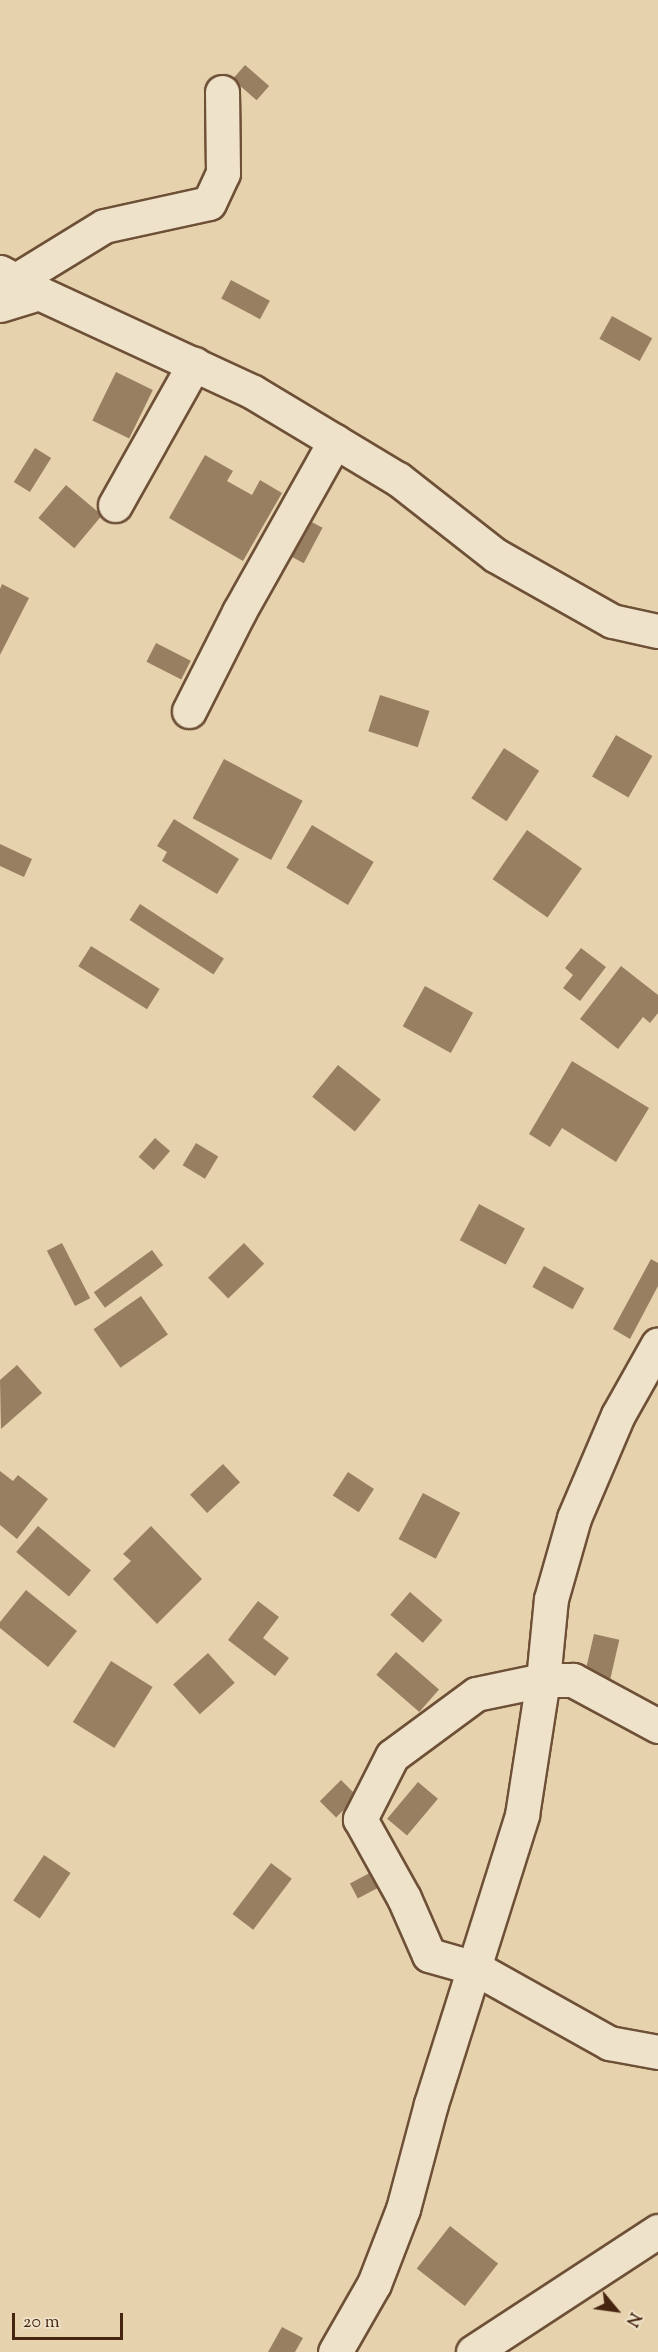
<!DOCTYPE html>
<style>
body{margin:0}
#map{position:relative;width:658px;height:2352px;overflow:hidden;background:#e6d3ad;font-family:"Sorts Mill Goudy",serif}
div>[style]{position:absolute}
.building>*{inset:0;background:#997f62;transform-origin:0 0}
.roads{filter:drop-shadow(2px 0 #6e5037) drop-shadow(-2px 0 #6e5037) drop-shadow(0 2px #6e5037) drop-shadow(0 -2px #6e5037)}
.minor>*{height:33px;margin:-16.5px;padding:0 16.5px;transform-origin:16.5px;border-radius:16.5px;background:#efe2ca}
span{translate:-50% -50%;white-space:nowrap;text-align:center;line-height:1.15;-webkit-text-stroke:6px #efe2ca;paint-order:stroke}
.north{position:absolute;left:586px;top:2280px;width:60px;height:60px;-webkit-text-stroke:4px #efe2ca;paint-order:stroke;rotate:119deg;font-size:16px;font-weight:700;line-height:24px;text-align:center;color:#462510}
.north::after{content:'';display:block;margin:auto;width:21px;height:27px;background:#462510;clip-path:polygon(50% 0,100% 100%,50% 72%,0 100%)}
.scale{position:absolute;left:12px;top:2313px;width:111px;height:27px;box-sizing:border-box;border:3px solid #462510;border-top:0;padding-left:8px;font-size:18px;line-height:21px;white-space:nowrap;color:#462510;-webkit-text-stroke:4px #efe2ca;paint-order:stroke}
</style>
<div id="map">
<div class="building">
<div style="left:245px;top:65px;width:32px;height:19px;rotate:41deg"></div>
<div style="left:231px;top:280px;width:44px;height:21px;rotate:28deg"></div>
<div style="left:612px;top:316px;width:46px;height:26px;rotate:29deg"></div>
<div style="left:116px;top:372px;width:41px;height:54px;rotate:26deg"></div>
<div style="left:35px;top:448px;width:19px;height:40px;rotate:32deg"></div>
<div style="clip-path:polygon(205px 455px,233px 471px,227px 481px,252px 495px,260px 480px,282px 493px,243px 561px,169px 518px)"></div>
<div style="left:66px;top:485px;width:47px;height:43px;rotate:40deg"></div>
<div style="left:304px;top:518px;width:21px;height:40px;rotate:28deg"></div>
<div style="clip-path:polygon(2px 584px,29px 598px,0 655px,0 589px)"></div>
<div style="left:156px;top:643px;width:39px;height:21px;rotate:27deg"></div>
<div style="left:380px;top:695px;width:52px;height:38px;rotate:18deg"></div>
<div style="left:616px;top:735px;width:42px;height:48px;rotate:30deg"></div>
<div style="left:504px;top:748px;width:42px;height:60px;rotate:33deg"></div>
<div style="left:224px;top:759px;width:89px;height:67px;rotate:28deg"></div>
<div style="clip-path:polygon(174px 819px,239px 859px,217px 894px,162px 861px,167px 852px,157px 846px)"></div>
<div style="left:312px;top:825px;width:72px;height:50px;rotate:31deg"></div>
<div style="left:527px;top:830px;width:67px;height:60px;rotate:35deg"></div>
<div style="clip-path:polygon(0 844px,32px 859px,24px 877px,0 866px)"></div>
<div style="left:140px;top:904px;width:100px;height:19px;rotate:33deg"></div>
<div style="left:91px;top:946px;width:81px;height:24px;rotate:32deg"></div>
<div style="clip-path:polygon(581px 948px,606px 967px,580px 1001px,563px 988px,573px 975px,565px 968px)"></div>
<div style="clip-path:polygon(621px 966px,658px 995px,658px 1013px,650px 1023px,643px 1017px,618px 1049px,580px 1019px)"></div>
<div style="left:425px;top:986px;width:55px;height:46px;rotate:29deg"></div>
<div style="clip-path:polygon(572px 1061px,649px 1108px,616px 1162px,562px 1128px,550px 1147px,529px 1134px)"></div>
<div style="left:338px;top:1065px;width:55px;height:41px;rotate:39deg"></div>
<div style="left:155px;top:1138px;width:20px;height:25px;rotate:41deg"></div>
<div style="left:196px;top:1143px;width:26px;height:26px;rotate:31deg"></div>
<div style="left:479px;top:1204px;width:52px;height:41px;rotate:28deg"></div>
<div style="left:62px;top:1243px;width:62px;height:17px;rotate:63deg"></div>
<div style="left:244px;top:1243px;width:29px;height:50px;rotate:46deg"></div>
<div style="left:152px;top:1250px;width:19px;height:72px;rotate:54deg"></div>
<div style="clip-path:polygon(651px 1259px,658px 1263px,658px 1286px,630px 1339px,613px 1329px)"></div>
<div style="left:544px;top:1266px;width:46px;height:24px;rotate:29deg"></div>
<div style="left:141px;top:1296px;width:47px;height:58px;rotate:55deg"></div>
<div style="clip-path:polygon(17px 1365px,42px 1393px,1px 1429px,0 1380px)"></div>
<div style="left:223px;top:1464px;width:25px;height:45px;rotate:47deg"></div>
<div style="clip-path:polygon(0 1471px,13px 1481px,18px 1475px,48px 1499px,17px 1539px,0 1525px)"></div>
<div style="left:348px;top:1472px;width:31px;height:28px;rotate:33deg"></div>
<div style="left:423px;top:1493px;width:42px;height:52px;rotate:28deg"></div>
<div style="left:38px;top:1526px;width:69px;height:34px;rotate:40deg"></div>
<div style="clip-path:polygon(151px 1526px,202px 1579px,157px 1624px,113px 1579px,131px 1561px,123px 1554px)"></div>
<div style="clip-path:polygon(26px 1590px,77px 1631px,48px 1667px,0 1628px,0 1622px)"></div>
<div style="left:410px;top:1592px;width:43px;height:30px;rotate:41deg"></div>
<div style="clip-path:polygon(258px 1601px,279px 1617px,263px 1638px,289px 1658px,275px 1676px,228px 1640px)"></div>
<div style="left:594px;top:1634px;width:26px;height:43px;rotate:13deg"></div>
<div style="left:396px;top:1652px;width:57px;height:30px;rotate:41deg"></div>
<div style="left:208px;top:1653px;width:40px;height:47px;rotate:48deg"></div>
<div style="left:111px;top:1661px;width:49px;height:72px;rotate:32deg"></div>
<div style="left:341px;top:1780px;width:23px;height:30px;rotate:45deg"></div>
<div style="left:418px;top:1782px;width:26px;height:48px;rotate:40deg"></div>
<div style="left:44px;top:1855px;width:32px;height:55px;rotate:34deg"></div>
<div style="left:271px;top:1863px;width:26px;height:64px;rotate:37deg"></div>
<div style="left:379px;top:1868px;width:17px;height:33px;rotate:62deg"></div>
<div style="left:450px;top:2226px;width:61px;height:54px;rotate:38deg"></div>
<div style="clip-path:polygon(282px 2327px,303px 2338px,295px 2352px,268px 2352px)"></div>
</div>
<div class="roads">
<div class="minor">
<div style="left:0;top:272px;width:44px;rotate:28.3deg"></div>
<div style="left:39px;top:293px;width:236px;rotate:24.8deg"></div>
<div style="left:253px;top:392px;width:169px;rotate:31deg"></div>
<div style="left:398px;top:479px;width:123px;rotate:38.1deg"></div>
<div style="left:495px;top:555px;width:134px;rotate:29.4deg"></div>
<div style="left:612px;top:621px;width:47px;rotate:12.3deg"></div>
<div style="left:16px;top:280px;width:103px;rotate:-31.5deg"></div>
<div style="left:104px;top:226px;width:107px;rotate:-12.4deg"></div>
<div style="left:209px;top:203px;width:33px;rotate:-65deg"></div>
<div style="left:223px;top:173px;width:81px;rotate:-90.7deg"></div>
<div style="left:0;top:305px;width:41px;rotate:-17.1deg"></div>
<div style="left:115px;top:505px;width:162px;rotate:-60.7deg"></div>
<div style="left:189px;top:711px;width:111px;rotate:-63.2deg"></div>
<div style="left:239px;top:612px;width:196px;rotate:-60.7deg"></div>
<div style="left:658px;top:1726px;width:97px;rotate:-151.6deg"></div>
<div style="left:573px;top:1680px;width:30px;rotate:180deg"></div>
<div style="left:543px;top:1680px;width:68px;rotate:168.2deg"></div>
<div style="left:476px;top:1694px;width:104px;rotate:143.6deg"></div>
<div style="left:392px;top:1756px;width:71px;rotate:116.9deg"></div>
<div style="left:360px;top:1819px;width:90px;rotate:60.9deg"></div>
<div style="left:404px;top:1898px;width:62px;rotate:66.3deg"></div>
<div style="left:429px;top:1955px;width:48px;rotate:15.8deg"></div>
<div style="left:475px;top:1968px;width:154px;rotate:29.2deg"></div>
<div style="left:609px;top:2043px;width:50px;rotate:10.4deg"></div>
<div style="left:335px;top:2352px;width:78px;rotate:-60.2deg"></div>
<div style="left:374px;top:2284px;width:80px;rotate:-68.9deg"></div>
<div style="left:403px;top:2209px;width:109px;rotate:-75.1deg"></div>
<div style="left:431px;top:2104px;width:303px;rotate:-72.5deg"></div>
<div style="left:522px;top:1815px;width:137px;rotate:-81.2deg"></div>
<div style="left:543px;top:1680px;width:81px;rotate:-84.4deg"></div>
<div style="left:551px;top:1599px;width:84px;rotate:-74.1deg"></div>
<div style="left:574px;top:1518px;width:112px;rotate:-66.9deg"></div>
<div style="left:618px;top:1415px;width:81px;rotate:-60.6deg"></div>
<div style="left:473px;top:2352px;width:221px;rotate:-33.2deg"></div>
</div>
</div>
<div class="north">N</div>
<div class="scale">20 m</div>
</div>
